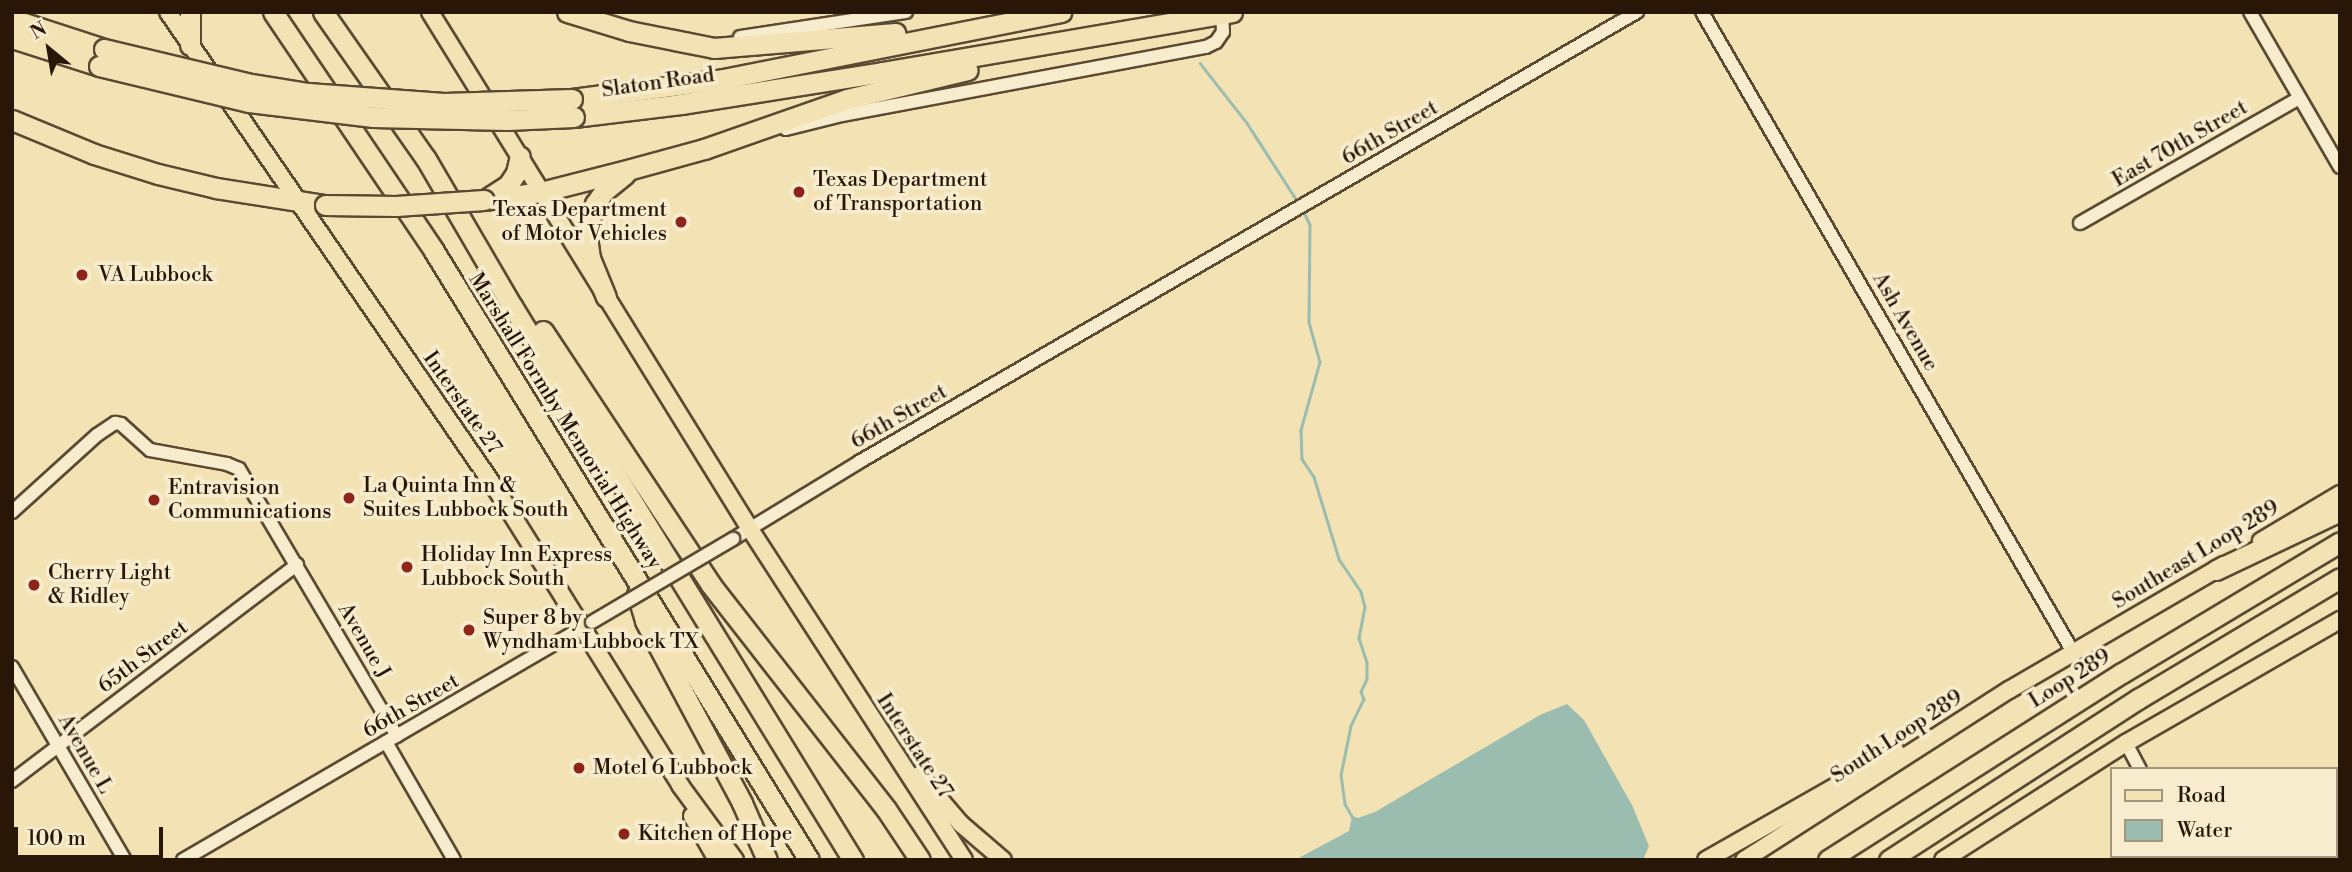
<!DOCTYPE html>
<style>
body{margin:0}
#map{position:relative;width:2352px;height:872px;overflow:hidden;background:#f3e2b4;font-family:"Libre Bodoni",serif}
div>[style]{position:absolute}
.water>*{inset:0;background:#9bbdb0}
.stream>*{height:2.5px;margin:-1.25px;padding:0 1.25px;transform-origin:1.25px;border-radius:1.25px;background:#9bbdb0}
.roads{filter:drop-shadow(2px 0 #5b4932) drop-shadow(-2px 0 #5b4932) drop-shadow(0 2px #5b4932) drop-shadow(0 -2px #5b4932)}
.minor>*{height:12px;margin:-6px;padding:0 6px;transform-origin:6px;border-radius:6px;background:#f7ecce}
.major>*{height:16px;margin:-8px;padding:0 8px;transform-origin:8px;border-radius:8px;background:#f3e2b4}
.highway>*{height:19px;margin:-9.5px;padding:0 9.5px;transform-origin:9.5px;border-radius:9.5px;background:#f3e2b4}
.bridges{filter:drop-shadow(2px 0 #5b4932) drop-shadow(-2px 0 #5b4932) drop-shadow(0 2px #5b4932) drop-shadow(0 -2px #5b4932)}
.minor-bridge>*{height:12px;margin:-6px;padding:0 6px;transform-origin:6px;border-radius:6px;background:#f7ecce}
.highway-bridge>*{height:19px;margin:-9.5px;padding:0 9.5px;transform-origin:9.5px;border-radius:9.5px;background:#f3e2b4}
.dots>*{width:19px;height:19px;translate:-50% -50%;box-sizing:border-box;border:4px solid #f7ecce;border-radius:50%}
span{translate:-50% -50%;white-space:nowrap;text-align:center;line-height:1.15;-webkit-text-stroke:7px #f7ecce;paint-order:stroke}
.street-label{font-size:21px;color:#281607}
.poi-label{font-size:21px;color:#281607}
.left{translate:0 -50%;text-align:left}
.right{translate:-100% -50%;text-align:right}
.frame{position:absolute;inset:0;border:14px solid #281607;pointer-events:none}
.legend{position:absolute;left:2110px;top:767px;width:228px;height:91px;box-sizing:border-box;background:#f7ecce;border:2px solid #a4967e;margin:0;padding:9px 12px;list-style:none;font-size:21px;color:#281607}
.legend li{display:flex;align-items:center;gap:14px;height:35px}
.legend b{width:35px;border:2px solid #a4967e}
.north{position:absolute;left:14px;top:14px;width:70px;height:70px;-webkit-text-stroke:5px #f7ecce;paint-order:stroke;rotate:330deg;font-size:19px;font-weight:700;line-height:28px;text-align:center;color:#281607}
.north::after{content:'';display:block;margin:auto;width:24px;height:32px;background:#281607;clip-path:polygon(50% 0,100% 100%,50% 72%,0 100%)}
.scale{position:absolute;left:14px;top:827px;width:149px;height:32px;box-sizing:border-box;border:4px solid #281607;border-top:0;padding-left:9px;font-size:21px;line-height:24px;white-space:nowrap;color:#281607;-webkit-text-stroke:5px #f7ecce;paint-order:stroke}
</style>
<div id="map">
<div class="water">
<div style="clip-path:polygon(1567px 704px,1584px 720px,1632px 805px,1649px 846px,1643px 860px,1295px 860px,1349px 831px,1352px 816px,1358px 818px,1375px 812px,1540px 715px)"></div>
</div>
<div class="stream">
<div style="left:1200px;top:63px;width:76px;rotate:51.9deg"></div>
<div style="left:1247px;top:123px;width:94px;rotate:57.2deg"></div>
<div style="left:1304px;top:212px;width:14px;rotate:65deg"></div>
<div style="left:1310px;top:225px;width:97px;rotate:90.6deg"></div>
<div style="left:1309px;top:322px;width:41px;rotate:74.6deg"></div>
<div style="left:1320px;top:362px;width:71px;rotate:105.6deg"></div>
<div style="left:1301px;top:430px;width:29px;rotate:88deg"></div>
<div style="left:1302px;top:459px;width:22px;rotate:56deg"></div>
<div style="left:1314px;top:477px;width:86px;rotate:73deg"></div>
<div style="left:1339px;top:559px;width:40px;rotate:56deg"></div>
<div style="left:1361px;top:592px;width:16px;rotate:75deg"></div>
<div style="left:1365px;top:607px;width:32px;rotate:101deg"></div>
<div style="left:1359px;top:638px;width:25px;rotate:72deg"></div>
<div style="left:1367px;top:662px;width:17px;rotate:90deg"></div>
<div style="left:1367px;top:679px;width:14px;rotate:115deg"></div>
<div style="left:1361px;top:692px;width:8px;rotate:67deg"></div>
<div style="left:1364px;top:699px;width:30px;rotate:116deg"></div>
<div style="left:1351px;top:726px;width:50px;rotate:101.5deg"></div>
<div style="left:1341px;top:775px;width:29px;rotate:82deg"></div>
<div style="left:1345px;top:804px;width:14px;rotate:60deg"></div>
</div>
<div class="roads">
<div class="minor">
<div style="left:1702px;top:12px;width:740px;rotate:59.9deg"></div>
<div style="left:2250px;top:12px;width:179px;rotate:59.9deg"></div>
<div style="left:740px;top:37px;width:168px;rotate:-8.6deg"></div>
<div style="left:786px;top:129px;width:58px;rotate:-14deg"></div>
<div style="left:842px;top:115px;width:370px;rotate:-10.6deg"></div>
<div style="left:1206px;top:47px;width:11px;rotate:-27deg"></div>
<div style="left:1216px;top:42px;width:12px;rotate:-55deg"></div>
<div style="left:1223px;top:32px;width:18px;rotate:-93deg"></div>
<div style="left:2080px;top:223px;width:252px;rotate:-29.7deg"></div>
<div style="left:12px;top:512px;width:115px;rotate:-42.2deg"></div>
<div style="left:97px;top:435px;width:22px;rotate:-34deg"></div>
<div style="left:115px;top:423px;width:6px;rotate:9deg"></div>
<div style="left:121px;top:424px;width:39px;rotate:42deg"></div>
<div style="left:150px;top:450px;width:78px;rotate:10.3deg"></div>
<div style="left:227px;top:464px;width:13px;rotate:23deg"></div>
<div style="left:239px;top:469px;width:310px;rotate:59.4deg"></div>
<div style="left:733px;top:539px;width:148px;rotate:-31.4deg"></div>
<div style="left:859px;top:462px;width:899px;rotate:-30.05deg"></div>
<div style="left:12px;top:667px;width:224px;rotate:59.7deg"></div>
<div style="left:386px;top:742px;width:136px;rotate:60deg"></div>
<div style="left:2126px;top:743px;width:30px;rotate:62deg"></div>
<div style="left:12px;top:781px;width:358px;rotate:-37.2deg"></div>
<div style="left:2191px;top:856px;width:4px;rotate:63deg"></div>
<div style="left:183px;top:860px;width:470px;rotate:-30.2deg"></div>
</div>
<div class="major">
<div style="left:168px;top:12px;width:579px;rotate:55.49deg"></div>
<div style="left:496px;top:489px;width:349px;rotate:58.1deg"></div>
<div style="left:680px;top:785px;width:93px;rotate:53.7deg"></div>
<div style="left:430px;top:12px;width:608px;rotate:58.24deg"></div>
<div style="left:750px;top:529px;width:394px;rotate:57.1deg"></div>
<div style="left:2261px;top:541px;width:92px;rotate:-30.7deg"></div>
<div style="left:919px;top:775px;width:65px;rotate:49.4deg"></div>
<div style="left:961px;top:824px;width:55px;rotate:40.6deg"></div>
<div style="left:692px;top:816px;width:51px;rotate:60.4deg"></div>
<div style="left:1706px;top:860px;width:219px;rotate:-29.6deg"></div>
<div style="left:1744px;top:860px;width:315px;rotate:-32.7deg"></div>
<div style="left:2009px;top:690px;width:249px;rotate:-30.2deg"></div>
<div style="left:1943px;top:860px;width:217px;rotate:-32.6deg"></div>
<div style="left:2126px;top:743px;width:247px;rotate:-29.9deg"></div>
</div>
<div class="highway">
<div style="left:273px;top:12px;width:288px;rotate:56deg"></div>
<div style="left:434px;top:251px;width:715px;rotate:58.38deg"></div>
<div style="left:323px;top:12px;width:179px;rotate:55deg"></div>
<div style="left:426px;top:159px;width:170px;rotate:59.7deg"></div>
<div style="left:512px;top:306px;width:651px;rotate:58.39deg"></div>
<div style="left:567px;top:12px;width:65px;rotate:17deg"></div>
<div style="left:629px;top:31px;width:87px;rotate:11.3deg"></div>
<div style="left:714px;top:48px;width:182px;rotate:-4.7deg"></div>
<div style="left:12px;top:19px;width:97px;rotate:18.1deg"></div>
<div style="left:12px;top:38px;width:91px;rotate:17.8deg"></div>
<div style="left:190px;top:45px;width:33px;rotate:-90deg"></div>
<div style="left:572px;top:99px;width:152px;rotate:-7.5deg"></div>
<div style="left:723px;top:79px;width:345px;rotate:-11.2deg"></div>
<div style="left:574px;top:117px;width:108px;rotate:-6.9deg"></div>
<div style="left:681px;top:104px;width:204px;rotate:-9deg"></div>
<div style="left:882px;top:72px;width:355px;rotate:-9.7deg"></div>
<div style="left:12px;top:120px;width:89px;rotate:22.5deg"></div>
<div style="left:94px;top:154px;width:67px;rotate:17.4deg"></div>
<div style="left:158px;top:174px;width:60px;rotate:13.6deg"></div>
<div style="left:216px;top:188px;width:110px;rotate:8.9deg"></div>
<div style="left:488px;top:198px;width:24px;rotate:-33deg"></div>
<div style="left:508px;top:185px;width:14px;rotate:-56deg"></div>
<div style="left:516px;top:173px;width:17px;rotate:-77deg"></div>
<div style="left:484px;top:200px;width:58px;rotate:-8deg"></div>
<div style="left:541px;top:192px;width:93px;rotate:-14.3deg"></div>
<div style="left:631px;top:169px;width:76px;rotate:-15.3deg"></div>
<div style="left:704px;top:149px;width:151px;rotate:-19.3deg"></div>
<div style="left:847px;top:99px;width:124px;rotate:-13.5deg"></div>
<div style="left:606px;top:297px;width:42px;rotate:-112.3deg"></div>
<div style="left:590px;top:258px;width:28px;rotate:-98deg"></div>
<div style="left:586px;top:230px;width:28px;rotate:-71deg"></div>
<div style="left:595px;top:204px;width:16px;rotate:-55deg"></div>
<div style="left:604px;top:191px;width:27px;rotate:-39deg"></div>
<div style="left:543px;top:331px;width:305px;rotate:56.5deg"></div>
<div style="left:711px;top:585px;width:284px;rotate:52deg"></div>
<div style="left:886px;top:809px;width:61px;rotate:56.3deg"></div>
<div style="left:2216px;top:570px;width:137px;rotate:-25.4deg"></div>
<div style="left:637px;top:594px;width:28px;rotate:73deg"></div>
<div style="left:645px;top:621px;width:206px;rotate:61.9deg"></div>
<div style="left:742px;top:803px;width:62px;rotate:66.3deg"></div>
<div style="left:1828px;top:860px;width:348px;rotate:-32.5deg"></div>
<div style="left:2122px;top:673px;width:254px;rotate:-31deg"></div>
<div style="left:1889px;top:860px;width:297px;rotate:-32.9deg"></div>
<div style="left:2138px;top:699px;width:235px;rotate:-30.9deg"></div>
</div>
</div>
<div class="bridges">
<div class="minor-bridge">
<div style="left:592px;top:622px;width:164px;rotate:-30.5deg"></div>
</div>
<div class="highway-bridge">
<div style="left:104px;top:49px;width:151px;rotate:13.4deg"></div>
<div style="left:251px;top:84px;width:58px;rotate:9deg"></div>
<div style="left:308px;top:93px;width:136px;rotate:4.2deg"></div>
<div style="left:444px;top:103px;width:128px;rotate:-1.8deg"></div>
<div style="left:99px;top:66px;width:154px;rotate:13.5deg"></div>
<div style="left:249px;top:102px;width:125px;rotate:6.9deg"></div>
<div style="left:373px;top:117px;width:134px;rotate:1.3deg"></div>
<div style="left:507px;top:120px;width:67px;rotate:-2.6deg"></div>
<div style="left:325px;top:205px;width:71px;rotate:0.8deg"></div>
<div style="left:396px;top:206px;width:88px;rotate:-3.9deg"></div>
</div>
</div>
<div class="dots">
<div style="left:799px;top:192px;background:#8f2418"></div>
<div style="left:681px;top:222px;background:#8f2418"></div>
<div style="left:82px;top:275px;background:#8f2418"></div>
<div style="left:349px;top:498px;background:#8f2418"></div>
<div style="left:154px;top:500px;background:#8f2418"></div>
<div style="left:407px;top:567px;background:#8f2418"></div>
<div style="left:34px;top:585px;background:#8f2418"></div>
<div style="left:469px;top:630px;background:#8f2418"></div>
<div style="left:579px;top:768px;background:#8f2418"></div>
<div style="left:624px;top:834px;background:#8f2418"></div>
</div>
<div class="street-label">
<span style="left:658px;top:83px;rotate:-8deg">Slaton Road</span>
<span style="left:1390px;top:133px;rotate:-30deg">66th Street</span>
<span style="left:2180px;top:144px;rotate:-30deg">East 70th Street</span>
<span style="left:1905px;top:322px;rotate:60deg">Ash Avenue</span>
<span style="left:462px;top:403px;rotate:55deg">Interstate 27</span>
<span style="left:899px;top:417px;rotate:-30deg">66th Street</span>
<span style="left:565px;top:421px;rotate:58deg">Marshall Formby Memorial Highway</span>
<span style="left:2196px;top:555px;rotate:-31deg">Southeast Loop 289</span>
<span style="left:364px;top:641px;rotate:60deg">Avenue J</span>
<span style="left:143px;top:657px;rotate:-37deg">65th Street</span>
<span style="left:2070px;top:679px;rotate:-32deg">Loop 289</span>
<span style="left:411px;top:706px;rotate:-30deg">66th Street</span>
<span style="left:1897px;top:737px;rotate:-33deg">South Loop 289</span>
<span style="left:914px;top:746px;rotate:57deg">Interstate 27</span>
<span style="left:85px;top:754px;rotate:60deg">Avenue L</span>
</div>
<div class="poi-label">
<span class="left" style="left:813px;top:192px">Texas Department<br>of Transportation</span>
<span class="right" style="left:667px;top:222px">Texas Department<br>of Motor Vehicles</span>
<span class="left" style="left:98px;top:275px">VA Lubbock</span>
<span class="left" style="left:363px;top:498px">La Quinta Inn &amp;<br>Suites Lubbock South</span>
<span class="left" style="left:168px;top:500px">Entravision<br>Communications</span>
<span class="left" style="left:421px;top:567px">Holiday Inn Express<br>Lubbock South</span>
<span class="left" style="left:48px;top:585px">Cherry Light<br>&amp; Ridley</span>
<span class="left" style="left:483px;top:630px">Super 8 by<br>Wyndham Lubbock TX</span>
<span class="left" style="left:593px;top:768px">Motel 6 Lubbock</span>
<span class="left" style="left:638px;top:834px">Kitchen of Hope</span>
</div>
<div class="frame"></div>
<ul class="legend">
<li><b style="height:9px;background:#f3e2b4"></b>Road</li>
<li><b style="height:19px;background:#9bbdb0"></b>Water</li>
</ul>
<div class="north">N</div>
<div class="scale">100 m</div>
</div>
